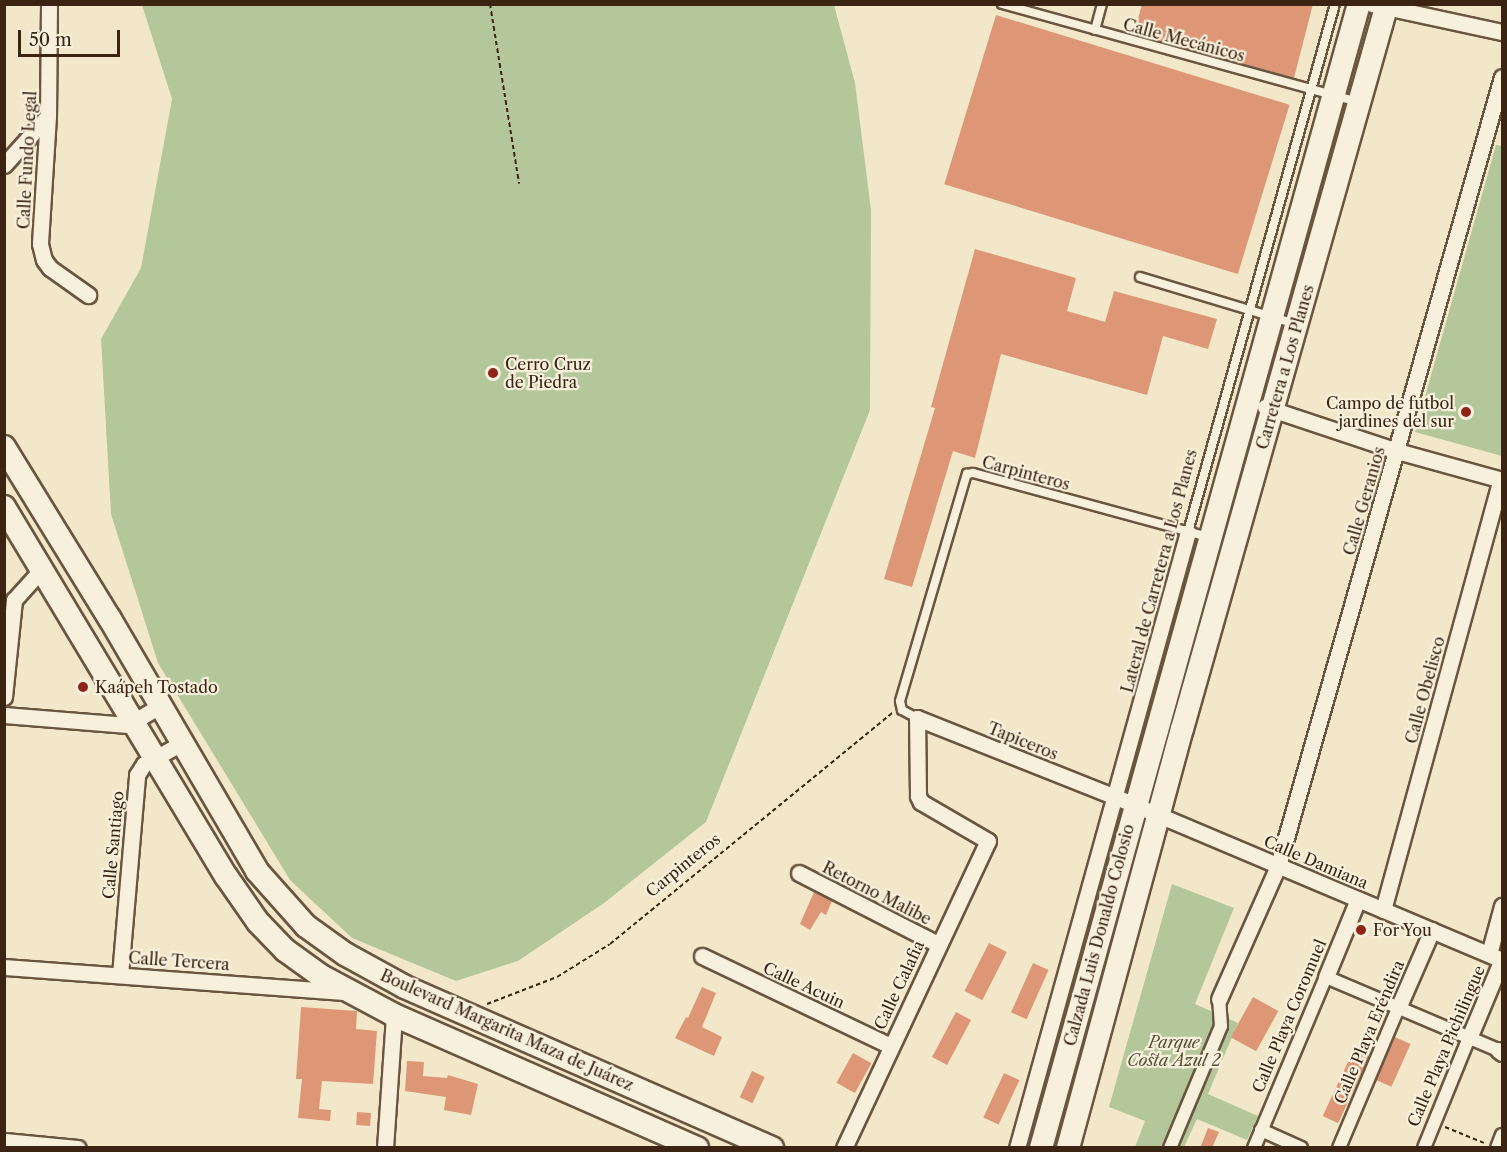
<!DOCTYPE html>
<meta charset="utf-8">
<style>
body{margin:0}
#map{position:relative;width:1507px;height:1152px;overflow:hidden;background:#f2e8c9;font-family:"Libre Caslon Text",serif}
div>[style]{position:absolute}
.green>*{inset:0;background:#b4c79b}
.building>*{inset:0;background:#dd9777;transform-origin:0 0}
.path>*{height:2px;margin-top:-1px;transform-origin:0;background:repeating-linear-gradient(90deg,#3b2412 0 4.5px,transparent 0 7.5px)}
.roads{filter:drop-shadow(2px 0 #695540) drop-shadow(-2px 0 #695540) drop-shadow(0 2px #695540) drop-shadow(0 -2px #695540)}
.service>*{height:8px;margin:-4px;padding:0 4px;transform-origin:4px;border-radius:4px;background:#f7f0dc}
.pedestrian>*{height:12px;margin:-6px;padding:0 6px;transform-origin:6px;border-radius:6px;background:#f7f0dc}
.minor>*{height:15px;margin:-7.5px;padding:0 7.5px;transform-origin:7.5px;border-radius:7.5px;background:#f7f0dc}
.secondary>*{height:22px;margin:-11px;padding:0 11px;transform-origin:11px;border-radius:11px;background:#f7f0dc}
.dots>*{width:16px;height:16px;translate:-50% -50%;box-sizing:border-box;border:3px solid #f7f0dc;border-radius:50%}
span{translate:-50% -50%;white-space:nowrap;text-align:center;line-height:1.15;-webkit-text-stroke:4.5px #f7f0dc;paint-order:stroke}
.street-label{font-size:16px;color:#3b2412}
.poi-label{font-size:16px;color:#3b2412}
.left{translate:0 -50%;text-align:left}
.right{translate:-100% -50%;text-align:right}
.park-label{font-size:16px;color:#594d34;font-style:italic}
.frame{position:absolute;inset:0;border:6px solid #3b2412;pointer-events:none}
.scale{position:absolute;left:18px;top:30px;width:102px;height:27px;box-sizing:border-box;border:3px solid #3b2412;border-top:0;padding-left:8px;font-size:18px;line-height:21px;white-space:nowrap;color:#3b2412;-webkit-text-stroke:4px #f7f0dc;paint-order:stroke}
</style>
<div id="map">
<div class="green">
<div style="clip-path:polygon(142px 5px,834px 5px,855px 83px,871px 210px,870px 410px,706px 822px,604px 903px,518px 961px,456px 981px,352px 938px,290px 880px,158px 663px,111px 514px,101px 339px,141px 268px,172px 99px)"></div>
<div style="clip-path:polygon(1496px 145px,1502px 146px,1502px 456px,1415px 432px)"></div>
<div style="clip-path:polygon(1172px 884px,1234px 908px,1195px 1004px,1238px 1023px,1208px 1094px,1258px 1116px,1247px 1140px,1197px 1119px,1184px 1147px,1135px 1147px,1145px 1121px,1109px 1107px)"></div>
</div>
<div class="building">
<div style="clip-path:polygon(1142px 4px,1313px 4px,1294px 78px,1134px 34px)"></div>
<div style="left:996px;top:15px;width:307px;height:177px;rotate:17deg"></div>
<div style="clip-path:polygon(975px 249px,1076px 278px,1067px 311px,1105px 322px,1114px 291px,1217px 319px,1208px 349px,1163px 336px,1147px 395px,1001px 354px,975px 458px,953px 451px,912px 587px,884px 579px,935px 408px,931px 407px)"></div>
<div style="clip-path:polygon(814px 892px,832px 901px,826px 915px,821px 912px,810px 930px,800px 924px)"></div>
<div style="left:989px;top:943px;width:20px;height:54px;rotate:27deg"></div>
<div style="left:1033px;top:963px;width:17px;height:54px;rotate:24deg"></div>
<div style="clip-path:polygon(702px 987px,716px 993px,702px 1027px,722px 1037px,714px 1056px,675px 1038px,686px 1017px,688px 1018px)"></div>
<div style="left:1253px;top:997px;width:29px;height:46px;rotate:29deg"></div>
<div style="clip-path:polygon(301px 1007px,357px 1011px,356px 1029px,377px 1031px,373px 1084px,322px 1081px,319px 1109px,331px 1110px,330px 1121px,298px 1118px,302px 1079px,296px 1079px)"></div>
<div style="left:956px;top:1012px;width:17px;height:51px;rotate:28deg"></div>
<div style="left:1395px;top:1037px;width:17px;height:47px;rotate:24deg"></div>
<div style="left:1354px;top:1049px;width:17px;height:74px;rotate:25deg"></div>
<div style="left:853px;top:1053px;width:21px;height:34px;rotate:29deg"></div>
<div style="clip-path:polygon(407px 1061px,424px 1062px,423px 1076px,447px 1078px,448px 1075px,478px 1084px,471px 1115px,444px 1110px,446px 1097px,405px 1091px)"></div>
<div style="left:752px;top:1071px;width:14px;height:29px;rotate:25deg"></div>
<div style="left:1004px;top:1073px;width:17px;height:49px;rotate:25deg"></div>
<div style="left:357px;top:1112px;width:14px;height:13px;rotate:4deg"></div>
<div style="clip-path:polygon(1208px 1128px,1219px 1132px,1212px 1148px,1200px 1148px)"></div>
</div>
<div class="path">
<div style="left:490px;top:4px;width:182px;rotate:80.8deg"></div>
<div style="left:487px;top:1004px;width:75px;rotate:-21.1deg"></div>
<div style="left:557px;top:977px;width:62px;rotate:-31.9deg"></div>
<div style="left:610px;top:944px;width:365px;rotate:-39.3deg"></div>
<div style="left:1445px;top:1127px;width:42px;rotate:22.3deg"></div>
</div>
<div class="roads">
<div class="service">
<div style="left:1002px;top:4px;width:368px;rotate:15.4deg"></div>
<div style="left:1095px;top:30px;width:27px;rotate:-75deg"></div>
<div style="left:1140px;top:277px;width:163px;rotate:16.8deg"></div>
<div style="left:1188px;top:532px;width:548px;rotate:-74.44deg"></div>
<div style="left:917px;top:718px;width:17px;rotate:-152deg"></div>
<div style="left:902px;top:710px;width:9px;rotate:-103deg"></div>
<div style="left:900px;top:701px;width:237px;rotate:-73.6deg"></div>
<div style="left:967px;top:474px;width:6px;rotate:-9deg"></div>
<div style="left:973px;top:473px;width:245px;rotate:15.2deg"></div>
</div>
<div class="pedestrian">
<div style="left:1261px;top:1130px;width:44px;rotate:24.2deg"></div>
<div style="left:1170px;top:1148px;width:132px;rotate:-67.3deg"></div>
<div style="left:1221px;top:1026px;width:27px;rotate:-94deg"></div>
<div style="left:1254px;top:1148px;width:186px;rotate:-67.2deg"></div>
<div style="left:1326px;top:977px;width:187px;rotate:23deg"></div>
<div style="left:1339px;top:1148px;width:152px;rotate:-67.1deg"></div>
<div style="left:1424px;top:1148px;width:119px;rotate:-67.8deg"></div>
<div style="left:1497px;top:1148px;width:14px;rotate:-69deg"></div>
</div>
<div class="minor">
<div style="left:49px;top:4px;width:112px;rotate:90.5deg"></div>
<div style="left:48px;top:116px;width:128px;rotate:93.6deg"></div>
<div style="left:40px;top:244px;width:16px;rotate:76deg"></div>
<div style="left:44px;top:260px;width:10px;rotate:53deg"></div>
<div style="left:50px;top:268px;width:47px;rotate:35.4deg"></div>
<div style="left:1372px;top:4px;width:133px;rotate:12.2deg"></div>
<div style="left:4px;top:165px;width:66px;rotate:-48.1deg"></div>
<div style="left:1265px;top:407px;width:139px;rotate:18.4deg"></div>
<div style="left:1397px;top:451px;width:109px;rotate:15.4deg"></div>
<div style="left:4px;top:697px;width:98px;rotate:-84.1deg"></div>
<div style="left:14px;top:600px;width:42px;rotate:-47.9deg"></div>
<div style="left:4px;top:715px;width:124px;rotate:4.6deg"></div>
<div style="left:128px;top:725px;width:37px;rotate:-31deg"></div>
<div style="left:799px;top:873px;width:156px;rotate:27.1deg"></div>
<div style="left:1383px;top:910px;width:446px;rotate:-74.7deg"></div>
<div style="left:1489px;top:954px;width:50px;rotate:-74.8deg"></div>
<div style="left:702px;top:956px;width:209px;rotate:25.5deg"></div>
<div style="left:4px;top:967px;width:340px;rotate:4.2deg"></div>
<div style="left:120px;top:975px;width:201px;rotate:-85.1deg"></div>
<div style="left:137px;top:775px;width:13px;rotate:-58deg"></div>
<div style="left:144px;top:764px;width:43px;rotate:-28.9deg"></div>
<div style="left:1326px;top:977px;width:84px;rotate:-67.7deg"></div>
<div style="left:1219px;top:999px;width:145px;rotate:-66.1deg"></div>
<div style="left:1278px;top:866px;width:820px;rotate:-74.15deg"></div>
<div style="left:1398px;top:1008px;width:85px;rotate:-66.4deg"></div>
<div style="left:1469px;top:1038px;width:86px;rotate:-67.3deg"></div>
<div style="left:1498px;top:1050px;width:5px;rotate:37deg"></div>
<div style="left:4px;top:1141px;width:74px;rotate:5.4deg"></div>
<div style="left:385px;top:1148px;width:133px;rotate:-86.1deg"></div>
<div style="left:844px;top:1148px;width:339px;rotate:-64.9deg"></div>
<div style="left:988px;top:841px;width:78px;rotate:-149.8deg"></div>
<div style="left:921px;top:802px;width:7px;rotate:-117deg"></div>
<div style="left:918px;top:796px;width:78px;rotate:-90.7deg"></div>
<div style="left:917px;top:718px;width:214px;rotate:21.7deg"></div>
<div style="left:1116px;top:797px;width:419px;rotate:22.9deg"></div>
<div style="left:1017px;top:1148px;width:639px;rotate:-74.49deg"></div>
</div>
<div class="secondary">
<div style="left:4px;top:447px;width:202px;rotate:58.4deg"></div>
<div style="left:110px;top:619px;width:292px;rotate:59.7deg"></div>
<div style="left:257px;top:871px;width:74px;rotate:48.3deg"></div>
<div style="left:306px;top:926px;width:48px;rotate:35.7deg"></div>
<div style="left:345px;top:954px;width:68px;rotate:28.8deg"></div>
<div style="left:405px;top:987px;width:401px;rotate:23.7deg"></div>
<div style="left:4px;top:507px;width:431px;rotate:59deg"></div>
<div style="left:226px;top:876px;width:56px;rotate:55.2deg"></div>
<div style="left:258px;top:922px;width:39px;rotate:46deg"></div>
<div style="left:285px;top:950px;width:44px;rotate:35.8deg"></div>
<div style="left:321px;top:976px;width:83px;rotate:28.1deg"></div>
<div style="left:394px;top:1015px;width:331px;rotate:23.7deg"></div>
<div style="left:1041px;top:1148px;width:1187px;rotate:-74.47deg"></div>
<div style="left:1068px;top:1148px;width:434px;rotate:-74.8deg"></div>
<div style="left:1182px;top:729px;width:753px;rotate:-74.21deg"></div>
</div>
</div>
<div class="dots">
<div style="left:493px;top:373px;background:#8f2418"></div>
<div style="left:1466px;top:412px;background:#8f2418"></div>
<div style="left:83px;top:687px;background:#8f2418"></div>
<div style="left:1361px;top:930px;background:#8f2418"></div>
</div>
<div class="street-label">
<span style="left:1184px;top:40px;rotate:15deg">Calle Mecánicos</span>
<span style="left:27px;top:160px;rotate:-87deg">Calle Fundo Legal</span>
<span style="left:1285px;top:367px;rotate:-74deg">Carretera a Los Planes</span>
<span style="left:1026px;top:473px;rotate:15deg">Carpinteros</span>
<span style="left:1364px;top:501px;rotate:-74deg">Calle Geranios</span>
<span style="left:1159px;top:571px;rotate:-75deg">Lateral de Carretera a Los Planes</span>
<span style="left:1425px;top:690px;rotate:-75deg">Calle Obelisco</span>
<span style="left:1023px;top:741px;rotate:22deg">Tapiceros</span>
<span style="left:113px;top:845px;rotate:-85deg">Calle Santiago</span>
<span style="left:1316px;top:862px;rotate:23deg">Calle Damiana</span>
<span style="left:683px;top:865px;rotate:-39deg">Carpinteros</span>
<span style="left:877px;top:893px;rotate:27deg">Retorno Malibe</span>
<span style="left:1099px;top:935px;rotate:-75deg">Calzada Luis Donaldo Colosio</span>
<span style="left:179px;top:961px;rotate:4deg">Calle Tercera</span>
<span style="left:804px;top:985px;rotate:25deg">Calle Acuin</span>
<span style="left:899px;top:985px;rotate:-65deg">Calle Calafia</span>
<span style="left:1289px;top:1016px;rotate:-67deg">Calle Playa Coromuel</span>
<span style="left:507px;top:1030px;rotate:24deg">Boulevard Margarita Maza de Juárez</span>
<span style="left:1369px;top:1032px;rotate:-67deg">Calle Playa Eréndira</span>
<span style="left:1446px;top:1046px;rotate:-67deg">Calle Playa Pichilingue</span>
</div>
<div class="poi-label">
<span class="left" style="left:505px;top:373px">Cerro Cruz<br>de Piedra</span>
<span class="right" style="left:1454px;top:412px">Campo de futbol<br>jardines del sur</span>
<span class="left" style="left:95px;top:687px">Kaápeh Tostado</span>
<span class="left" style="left:1373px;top:930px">For You</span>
</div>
<div class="park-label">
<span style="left:1174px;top:1051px">Parque<br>Costa Azul 2</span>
</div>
<div class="frame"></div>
<div class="scale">50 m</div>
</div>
